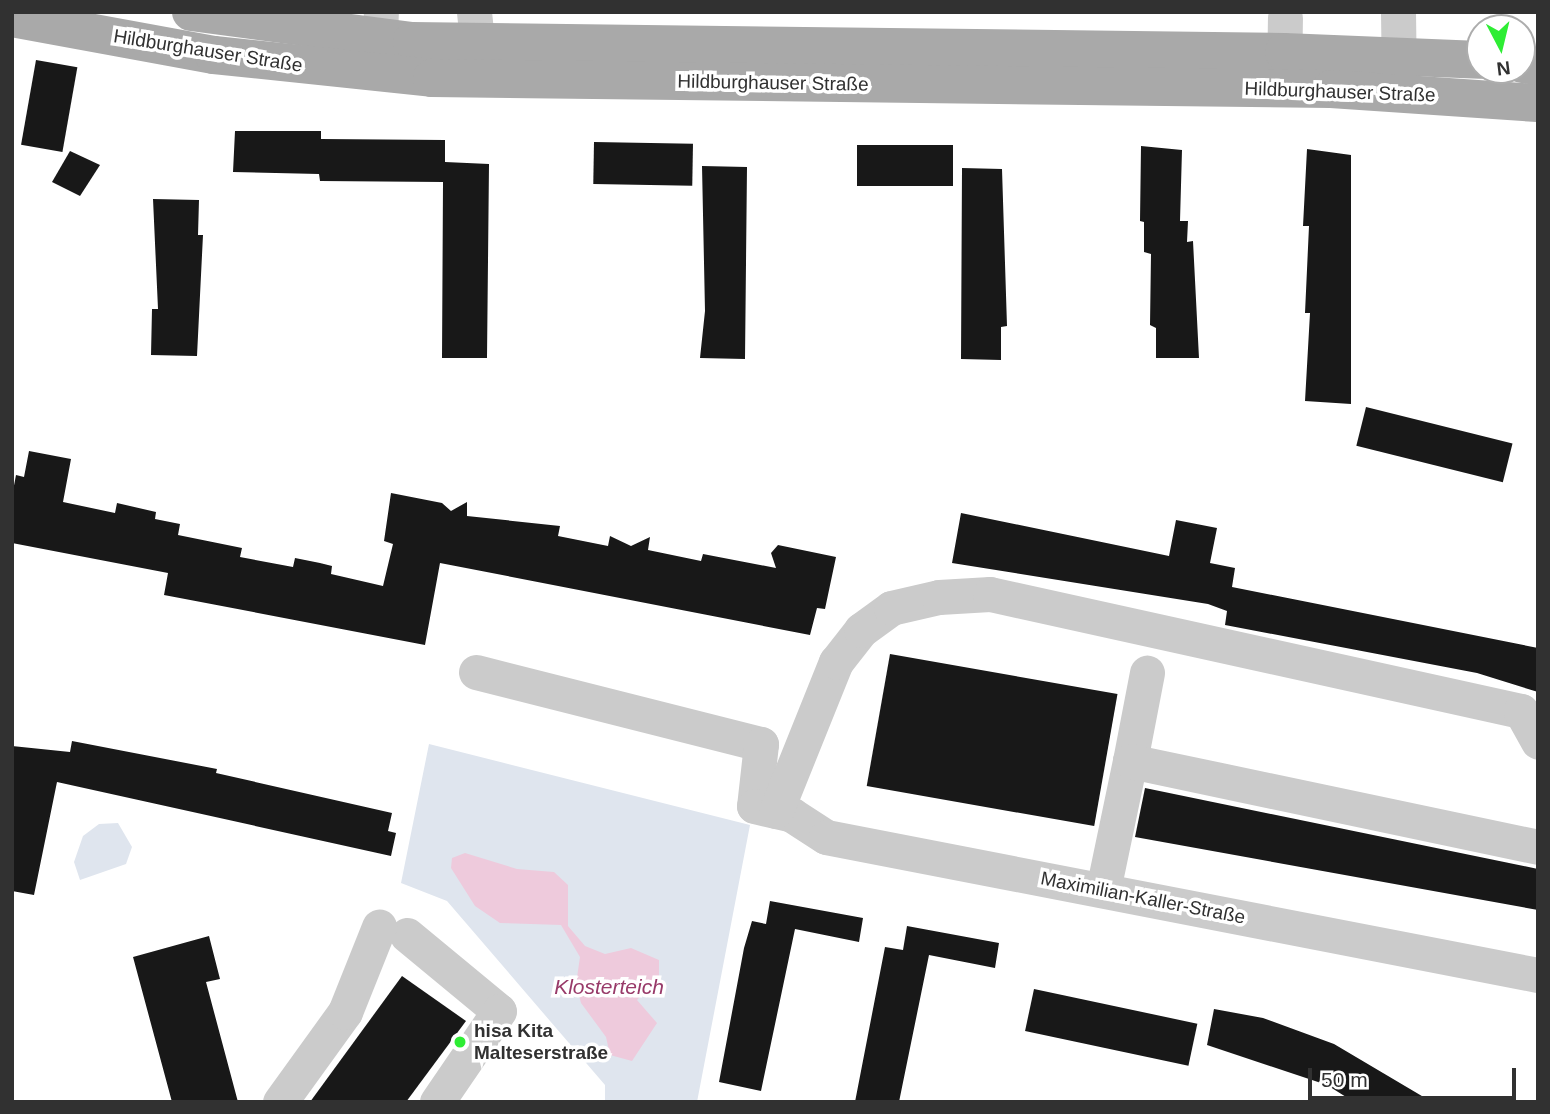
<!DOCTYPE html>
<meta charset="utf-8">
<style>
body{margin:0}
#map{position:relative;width:1550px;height:1114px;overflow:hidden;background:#fff;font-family:Arial,sans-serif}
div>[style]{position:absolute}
.green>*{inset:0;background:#dfe5ee}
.water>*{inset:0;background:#eecadc}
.building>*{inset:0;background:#181818;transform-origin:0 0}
.minor>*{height:35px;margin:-17.5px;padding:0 17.5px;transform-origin:17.5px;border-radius:17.5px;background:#cbcbcb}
.major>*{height:38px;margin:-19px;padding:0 19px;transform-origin:19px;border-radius:19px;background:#a9a9a9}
.dots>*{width:19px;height:19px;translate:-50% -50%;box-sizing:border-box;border:4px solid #fff;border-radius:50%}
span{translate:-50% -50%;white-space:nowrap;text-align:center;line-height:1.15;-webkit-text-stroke:7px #fff;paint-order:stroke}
.street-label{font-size:19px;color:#313131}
.poi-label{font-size:19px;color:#313131;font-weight:700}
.left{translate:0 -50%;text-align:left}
.water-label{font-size:21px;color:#983a69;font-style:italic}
.frame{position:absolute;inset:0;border:14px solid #313131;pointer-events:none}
.north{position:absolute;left:1466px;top:14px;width:70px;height:70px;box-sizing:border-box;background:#fff;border:2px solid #adadad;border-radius:50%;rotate:173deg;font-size:19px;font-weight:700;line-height:28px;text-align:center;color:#313131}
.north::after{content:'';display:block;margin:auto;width:24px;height:32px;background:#2eed34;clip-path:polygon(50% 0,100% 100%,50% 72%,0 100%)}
.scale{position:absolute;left:1308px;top:1068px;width:208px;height:32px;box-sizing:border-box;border:4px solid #313131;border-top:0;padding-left:9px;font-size:21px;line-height:24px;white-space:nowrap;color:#313131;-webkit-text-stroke:5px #fff;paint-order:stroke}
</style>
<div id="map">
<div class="green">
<div style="clip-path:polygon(429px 744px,750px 825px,697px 1102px,605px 1102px,605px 1085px,447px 901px,401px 883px)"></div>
<div style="clip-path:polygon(118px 823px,132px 847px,126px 864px,80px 880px,74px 862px,83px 836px,99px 824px)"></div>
</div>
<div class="water">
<div style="clip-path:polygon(465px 853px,517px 869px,554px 872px,568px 885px,568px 926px,585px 946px,605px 954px,631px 948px,659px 960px,659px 976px,637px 1000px,657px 1023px,632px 1061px,610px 1055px,606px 1037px,581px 1003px,576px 984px,580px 957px,561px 925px,500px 923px,475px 906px,451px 868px,452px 858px)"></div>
</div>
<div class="building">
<div style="left:36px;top:60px;width:42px;height:86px;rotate:10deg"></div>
<div style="clip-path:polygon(235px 131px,321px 131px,321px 139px,445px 140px,445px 162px,489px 164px,487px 358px,442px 358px,443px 182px,320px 181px,319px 174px,233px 172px)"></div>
<div style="left:594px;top:142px;width:99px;height:42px;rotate:1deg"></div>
<div style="left:857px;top:145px;width:96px;height:41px"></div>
<div style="clip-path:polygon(1141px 146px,1182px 150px,1180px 221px,1188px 221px,1187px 242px,1193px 241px,1199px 358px,1156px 358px,1156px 328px,1150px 325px,1151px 254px,1144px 252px,1144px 222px,1140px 221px)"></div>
<div style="clip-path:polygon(1307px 149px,1351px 155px,1351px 404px,1305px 401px,1310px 313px,1305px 313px,1309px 226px,1303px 226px)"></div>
<div style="clip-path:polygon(70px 151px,100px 165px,80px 196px,52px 182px)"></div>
<div style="clip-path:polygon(702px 166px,747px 167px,745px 359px,700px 358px,705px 311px)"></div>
<div style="clip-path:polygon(962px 168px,1002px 169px,1007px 326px,1001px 327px,1001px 360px,961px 359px)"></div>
<div style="clip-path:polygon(153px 199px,199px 200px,198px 235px,203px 235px,197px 356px,151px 355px,152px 309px,158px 309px)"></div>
<div style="left:1366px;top:407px;width:151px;height:40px;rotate:14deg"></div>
<div style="clip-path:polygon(29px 451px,71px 459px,63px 502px,115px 513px,117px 503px,156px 512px,155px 519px,180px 524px,178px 535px,242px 548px,240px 557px,293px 567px,295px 558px,320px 563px,332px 566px,331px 574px,383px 586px,393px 544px,384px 541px,391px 493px,442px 503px,451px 511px,467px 502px,467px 516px,560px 526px,558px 536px,608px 546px,610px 536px,631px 546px,650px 537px,648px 550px,701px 561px,703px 554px,776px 568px,771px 553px,778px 545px,836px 557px,825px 609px,817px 608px,810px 635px,440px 563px,425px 645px,164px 595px,168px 573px,12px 543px,12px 496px,16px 475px,24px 477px)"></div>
<div style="clip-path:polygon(961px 513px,1169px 556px,1176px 520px,1217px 528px,1210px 563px,1235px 568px,1232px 587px,1538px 648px,1538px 692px,1477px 673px,1225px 625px,1227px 611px,1208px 604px,952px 563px)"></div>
<div style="left:890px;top:654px;width:231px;height:134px;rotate:10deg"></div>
<div style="clip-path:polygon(72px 741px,217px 769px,216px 773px,392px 813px,388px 831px,396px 833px,391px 856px,57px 782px,34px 895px,12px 891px,12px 746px,70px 752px)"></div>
<div style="clip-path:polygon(1145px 788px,1538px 869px,1538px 910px,1135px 837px)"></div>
<div style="clip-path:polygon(770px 901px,863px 918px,859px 942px,795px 929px,761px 1091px,719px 1082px,744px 948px,752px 921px,766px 924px)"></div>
<div style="clip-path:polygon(907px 926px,999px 943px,995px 968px,929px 955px,899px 1102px,855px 1102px,885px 947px,903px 950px)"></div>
<div style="clip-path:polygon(209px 936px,220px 979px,206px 982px,238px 1102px,172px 1102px,133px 957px)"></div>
<div style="clip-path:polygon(402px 976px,466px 1021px,406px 1102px,310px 1102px)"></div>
<div style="left:1034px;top:989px;width:167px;height:43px;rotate:12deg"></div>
<div style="clip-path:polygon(1214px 1009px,1263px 1018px,1334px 1044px,1432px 1102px,1354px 1102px,1327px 1085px,1207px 1045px)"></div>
</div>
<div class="minor">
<div style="left:474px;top:12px;width:30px;rotate:84deg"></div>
<div style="left:1398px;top:12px;width:73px;rotate:89.2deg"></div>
<div style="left:380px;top:37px;width:25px;rotate:-88deg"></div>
<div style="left:1284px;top:79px;width:61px;rotate:-89.1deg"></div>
<div style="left:476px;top:672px;width:294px;rotate:14.2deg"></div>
<div style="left:761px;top:744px;width:62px;rotate:96.4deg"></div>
<div style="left:754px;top:806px;width:39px;rotate:13deg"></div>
<div style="left:792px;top:815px;width:40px;rotate:32.9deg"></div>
<div style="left:826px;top:837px;width:725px;rotate:10.97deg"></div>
<div style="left:1130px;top:761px;width:90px;rotate:-79.1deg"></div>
<div style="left:776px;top:811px;width:161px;rotate:-68.1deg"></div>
<div style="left:836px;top:662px;width:41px;rotate:-52deg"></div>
<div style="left:861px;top:630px;width:37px;rotate:-36deg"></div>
<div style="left:891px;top:608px;width:49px;rotate:-12.9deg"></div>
<div style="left:939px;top:597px;width:51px;rotate:-3.4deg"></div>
<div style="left:990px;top:594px;width:544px;rotate:12.43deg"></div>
<div style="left:1521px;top:711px;width:35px;rotate:61deg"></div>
<div style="left:1103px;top:890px;width:132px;rotate:-78.2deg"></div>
<div style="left:1130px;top:761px;width:417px;rotate:11.9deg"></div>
<div style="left:407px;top:935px;width:119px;rotate:39.6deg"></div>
<div style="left:499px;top:1011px;width:110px;rotate:124.3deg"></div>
<div style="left:280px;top:1102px;width:111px;rotate:-54.2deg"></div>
<div style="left:345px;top:1012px;width:92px;rotate:-68.2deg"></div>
</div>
<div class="major">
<div style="left:191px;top:12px;width:223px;rotate:7.5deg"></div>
<div style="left:412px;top:41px;width:872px;rotate:0.72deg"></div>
<div style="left:1284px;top:52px;width:196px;rotate:2.3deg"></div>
<div style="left:12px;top:18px;width:205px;rotate:10.4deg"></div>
<div style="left:214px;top:55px;width:219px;rotate:6deg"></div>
<div style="left:432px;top:78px;width:899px;rotate:0.7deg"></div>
<div style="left:1331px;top:89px;width:207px;rotate:3.9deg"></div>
<div style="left:1522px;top:64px;width:16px;rotate:7deg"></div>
</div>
<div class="dots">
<div style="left:460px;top:1042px;background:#2eed34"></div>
</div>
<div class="street-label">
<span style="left:208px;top:51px;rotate:9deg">Hildburghauser Straße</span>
<span style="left:773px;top:83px;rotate:1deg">Hildburghauser Straße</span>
<span style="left:1340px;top:92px;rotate:2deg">Hildburghauser Straße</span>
<span style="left:1143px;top:898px;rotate:11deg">Maximilian-Kaller-Straße</span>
</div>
<div class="poi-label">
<span class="left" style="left:474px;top:1042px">hisa Kita<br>Malteserstraße</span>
</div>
<div class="water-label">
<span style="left:609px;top:987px">Klosterteich</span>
</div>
<div class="frame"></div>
<div class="north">N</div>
<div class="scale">50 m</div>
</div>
